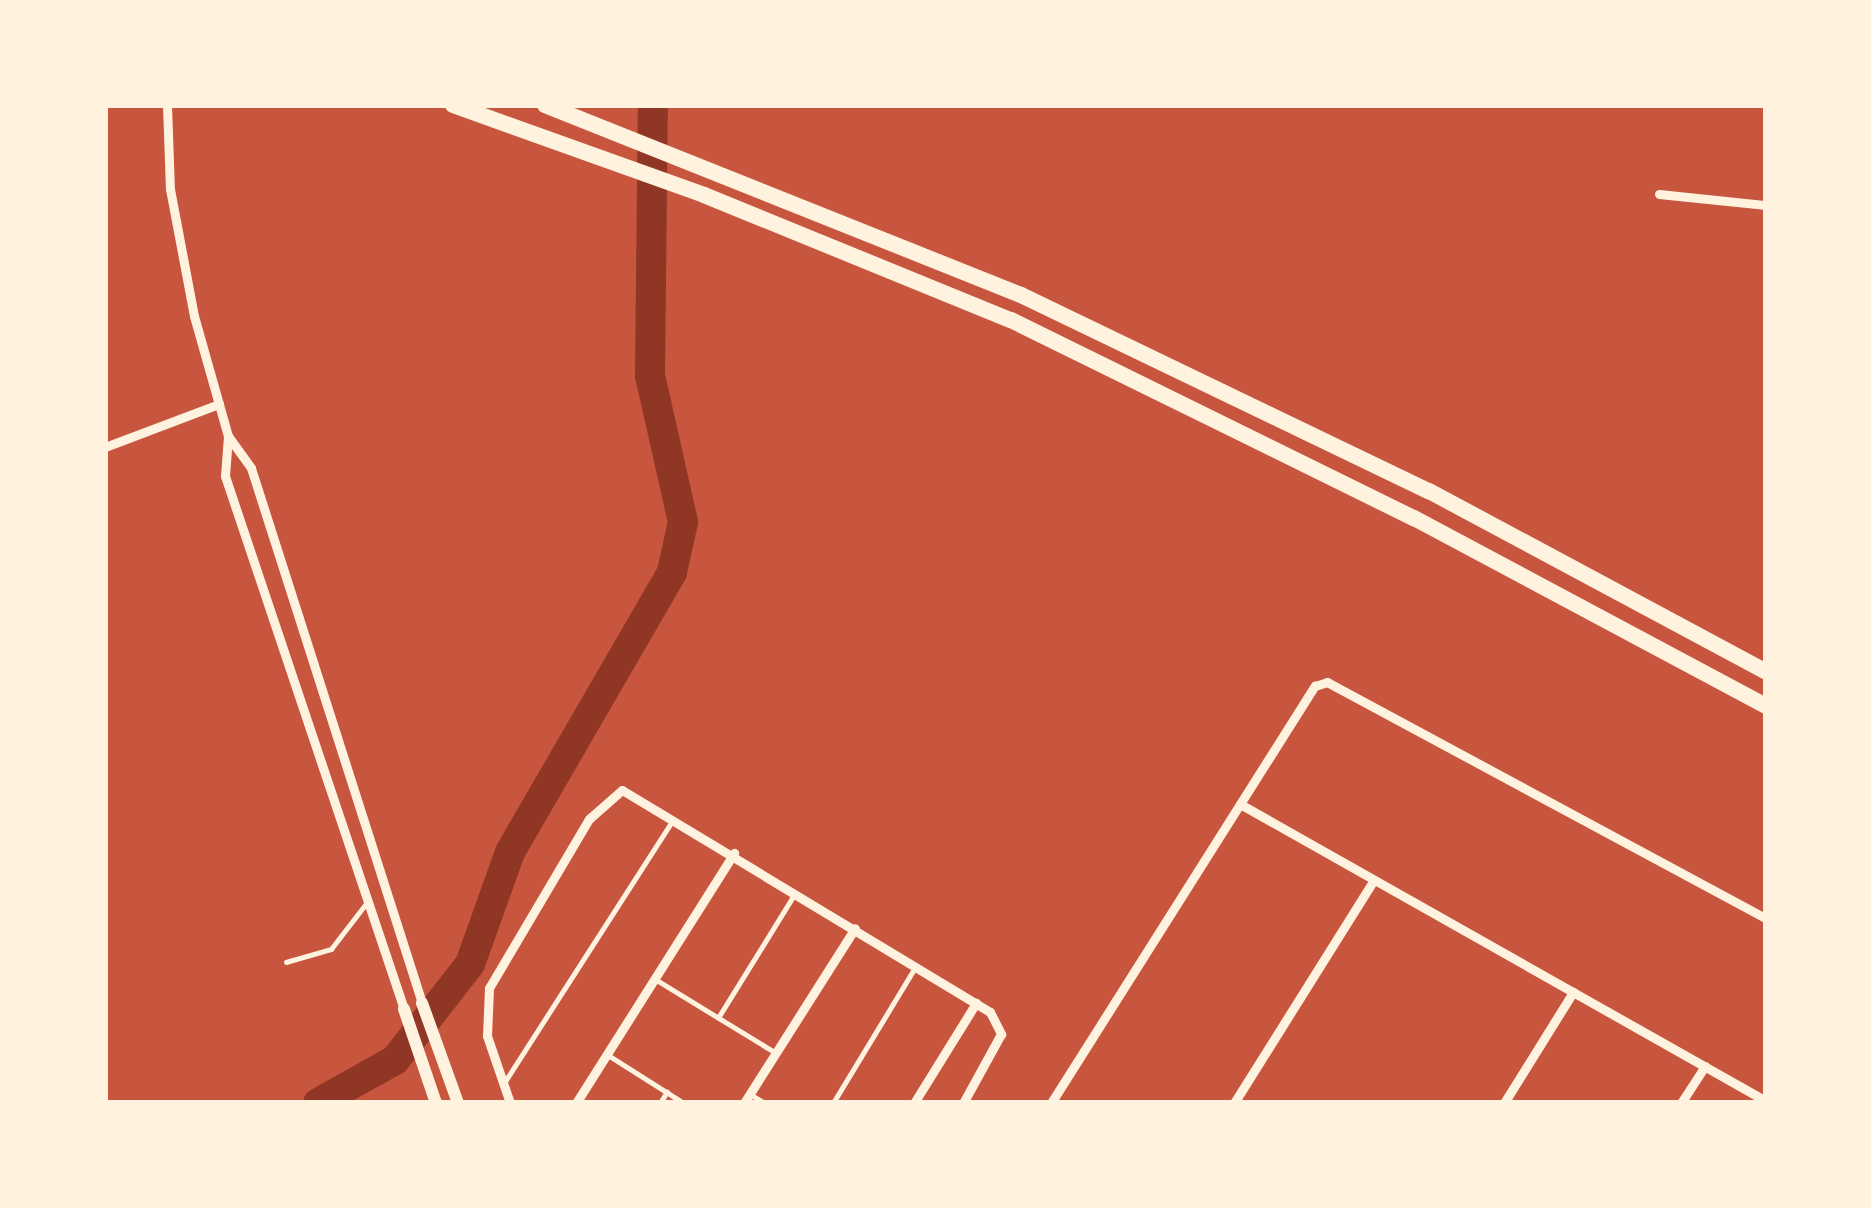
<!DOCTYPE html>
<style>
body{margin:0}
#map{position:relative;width:1871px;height:1208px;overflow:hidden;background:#c8553d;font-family:"Titillium Web",sans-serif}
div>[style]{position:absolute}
.river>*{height:30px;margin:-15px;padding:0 15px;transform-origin:15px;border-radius:15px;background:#8f3625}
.service>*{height:4.5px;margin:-2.25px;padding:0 2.25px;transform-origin:2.25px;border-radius:2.25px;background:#fff3e0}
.minor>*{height:9px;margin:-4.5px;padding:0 4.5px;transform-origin:4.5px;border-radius:4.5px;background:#fff3e0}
.secondary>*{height:12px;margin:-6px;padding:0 6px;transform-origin:6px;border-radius:6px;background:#fff3e0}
.motorway>*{height:16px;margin:-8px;padding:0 8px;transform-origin:8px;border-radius:8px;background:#fff3e0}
span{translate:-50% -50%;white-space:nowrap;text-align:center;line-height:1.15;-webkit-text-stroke:12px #fff3e0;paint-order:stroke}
.frame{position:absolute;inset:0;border:108px solid #fff3e0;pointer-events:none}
</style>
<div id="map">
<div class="river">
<div style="left:318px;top:1103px;width:88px;rotate:-29.2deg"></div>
<div style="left:395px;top:1060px;width:122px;rotate:-52deg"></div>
<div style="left:470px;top:964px;width:119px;rotate:-70.3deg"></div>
<div style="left:510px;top:852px;width:323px;rotate:-59.9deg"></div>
<div style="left:672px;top:572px;width:51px;rotate:-77.6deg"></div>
<div style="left:683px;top:522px;width:150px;rotate:-102.7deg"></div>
<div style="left:650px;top:376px;width:271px;rotate:-89.4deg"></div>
</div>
<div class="service">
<div style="left:286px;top:962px;width:47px;rotate:-16.1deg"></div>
<div style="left:331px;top:949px;width:61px;rotate:-52.4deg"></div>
<div style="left:655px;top:979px;width:138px;rotate:31.4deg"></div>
<div style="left:718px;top:1018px;width:145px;rotate:-58.3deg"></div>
<div style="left:608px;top:1055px;width:90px;rotate:32.3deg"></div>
<div style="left:504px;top:1083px;width:313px;rotate:-57.3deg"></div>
<div style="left:750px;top:1094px;width:17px;rotate:31deg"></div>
<div style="left:660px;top:1103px;width:13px;rotate:-58deg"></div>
<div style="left:833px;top:1103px;width:157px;rotate:-58.8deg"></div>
</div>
<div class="minor">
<div style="left:167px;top:105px;width:84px;rotate:88deg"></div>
<div style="left:170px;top:189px;width:129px;rotate:79.3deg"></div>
<div style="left:194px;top:316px;width:125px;rotate:74.2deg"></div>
<div style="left:228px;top:436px;width:39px;rotate:54deg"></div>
<div style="left:251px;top:468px;width:562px;rotate:72.27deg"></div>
<div style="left:1659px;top:194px;width:108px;rotate:5.9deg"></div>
<div style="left:228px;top:436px;width:40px;rotate:94.3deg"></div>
<div style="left:225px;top:476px;width:562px;rotate:71.44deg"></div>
<div style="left:105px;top:447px;width:122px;rotate:-20.7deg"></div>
<div style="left:1240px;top:804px;width:604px;rotate:29.45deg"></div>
<div style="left:510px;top:1103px;width:71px;rotate:-108.9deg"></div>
<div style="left:487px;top:1036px;width:48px;rotate:-87.6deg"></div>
<div style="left:489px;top:988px;width:196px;rotate:-59.4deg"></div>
<div style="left:589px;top:819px;width:44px;rotate:-41.3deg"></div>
<div style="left:622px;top:790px;width:430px;rotate:31.1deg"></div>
<div style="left:990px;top:1012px;width:25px;rotate:63deg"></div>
<div style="left:1001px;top:1034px;width:79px;rotate:118.8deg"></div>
<div style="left:576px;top:1103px;width:296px;rotate:-57.7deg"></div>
<div style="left:744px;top:1103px;width:207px;rotate:-57.6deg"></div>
<div style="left:914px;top:1103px;width:118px;rotate:-58.2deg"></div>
<div style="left:1051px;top:1103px;width:494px;rotate:-57.7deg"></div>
<div style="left:1315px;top:686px;width:13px;rotate:-18deg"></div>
<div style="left:1327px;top:682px;width:498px;rotate:28.3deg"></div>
<div style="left:1234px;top:1103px;width:263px;rotate:-57.9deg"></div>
<div style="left:1504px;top:1103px;width:131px;rotate:-58.1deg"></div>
<div style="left:1681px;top:1103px;width:44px;rotate:-57deg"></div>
</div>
<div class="secondary">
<div style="left:422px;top:1003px;width:106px;rotate:70.2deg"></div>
<div style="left:404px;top:1009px;width:99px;rotate:71.2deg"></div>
</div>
<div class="motorway">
<div style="left:453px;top:105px;width:267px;rotate:19.7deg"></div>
<div style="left:704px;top:195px;width:331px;rotate:22.2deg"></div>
<div style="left:1011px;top:320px;width:449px;rotate:26.2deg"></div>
<div style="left:1414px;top:518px;width:399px;rotate:28.1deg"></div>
<div style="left:545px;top:105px;width:513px;rotate:21.76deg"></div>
<div style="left:1021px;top:295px;width:453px;rotate:25.7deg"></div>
<div style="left:1429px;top:491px;width:383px;rotate:28.2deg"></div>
</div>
<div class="frame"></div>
</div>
